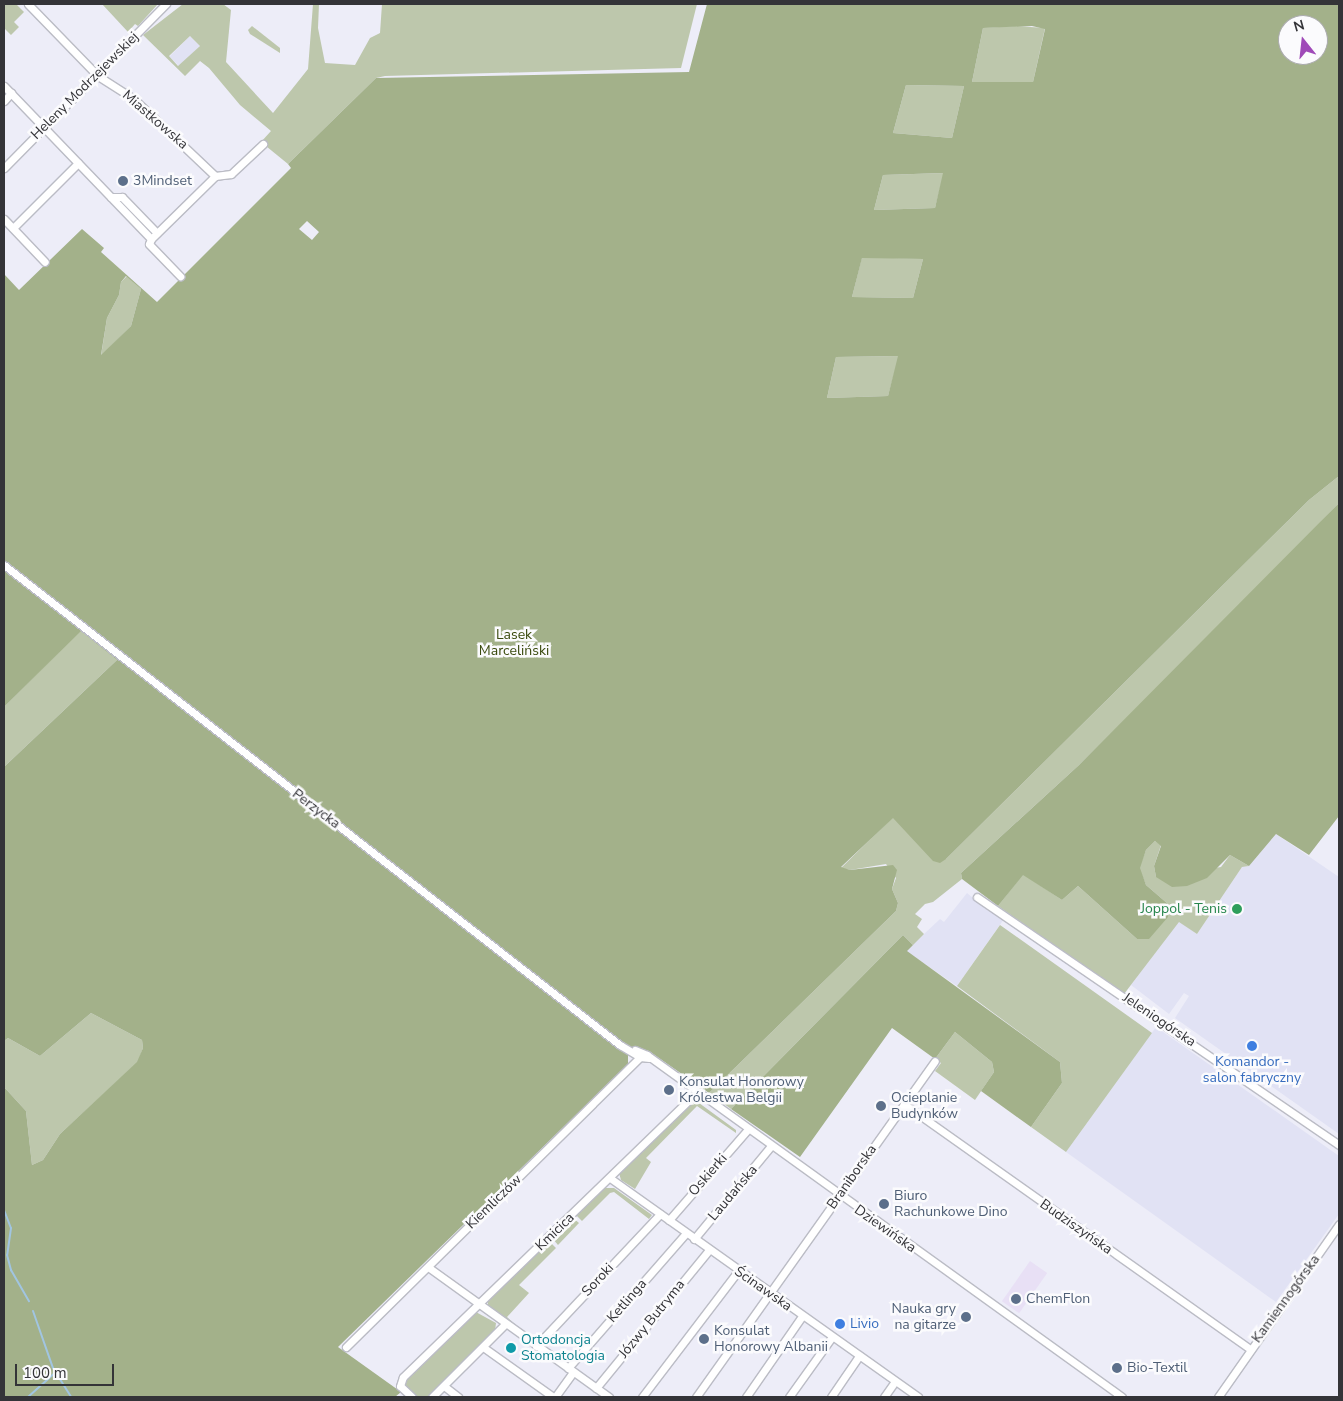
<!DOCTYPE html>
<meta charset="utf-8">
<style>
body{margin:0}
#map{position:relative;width:1343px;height:1401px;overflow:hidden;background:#ededf8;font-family:"Nunito Sans",sans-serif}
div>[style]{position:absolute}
.commercial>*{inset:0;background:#e8e0f5;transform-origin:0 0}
.built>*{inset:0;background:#e1e2f4;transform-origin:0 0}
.green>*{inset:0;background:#bdc7ac}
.forest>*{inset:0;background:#a3b18a}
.stream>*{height:2px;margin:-1px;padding:0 1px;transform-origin:1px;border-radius:1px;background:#a1c5e1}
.roads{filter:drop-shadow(1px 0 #bbbcc5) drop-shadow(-1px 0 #bbbcc5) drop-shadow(0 1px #bbbcc5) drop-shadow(0 -1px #bbbcc5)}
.minor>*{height:7px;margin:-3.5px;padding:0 3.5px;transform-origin:3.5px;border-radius:3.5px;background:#fff}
.dots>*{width:14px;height:14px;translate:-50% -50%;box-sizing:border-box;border:2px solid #fbfbfd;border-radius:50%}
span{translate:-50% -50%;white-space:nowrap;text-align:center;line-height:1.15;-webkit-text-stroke:5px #fbfbfd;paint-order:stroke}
.street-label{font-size:14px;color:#343438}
.service-label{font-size:14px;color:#4e5e75}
.left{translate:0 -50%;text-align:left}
.right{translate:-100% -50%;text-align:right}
.park-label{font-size:14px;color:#3a4a0d}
.leisure-label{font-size:14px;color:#27864d}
.shop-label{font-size:14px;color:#366cbe}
.culture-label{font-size:14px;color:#0d838f}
.frame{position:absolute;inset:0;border:5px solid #343438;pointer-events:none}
.north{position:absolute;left:1278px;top:15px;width:50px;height:50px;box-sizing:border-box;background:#fbfbfd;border:1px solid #ababae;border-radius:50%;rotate:344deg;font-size:14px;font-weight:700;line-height:20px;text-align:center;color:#343438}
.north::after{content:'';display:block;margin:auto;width:18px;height:22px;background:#9f4ab8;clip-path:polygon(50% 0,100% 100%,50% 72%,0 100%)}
.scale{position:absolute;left:15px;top:1364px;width:99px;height:22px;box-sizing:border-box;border:2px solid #343438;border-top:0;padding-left:6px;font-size:15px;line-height:18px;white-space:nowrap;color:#343438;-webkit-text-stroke:4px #fbfbfd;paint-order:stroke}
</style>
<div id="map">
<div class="commercial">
<div style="left:1030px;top:1261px;width:21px;height:49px;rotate:35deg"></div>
</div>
<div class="built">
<div style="left:190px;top:36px;width:14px;height:29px;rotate:45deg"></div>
<div style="clip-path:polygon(1276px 834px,1339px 877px,1339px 1134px,1175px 1018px,1189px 996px,1184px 993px,1169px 1014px,1131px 985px,1179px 921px,1197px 934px,1242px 867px,1249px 866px)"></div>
<div style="clip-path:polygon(967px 893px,987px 910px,1004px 919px,957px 986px,906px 951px,940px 919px,944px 922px)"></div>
<div style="clip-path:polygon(1156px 1027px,1339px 1156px,1339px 1214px,1276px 1302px,1066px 1152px)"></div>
</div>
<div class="green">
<div style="clip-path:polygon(4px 4px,16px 4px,24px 12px,14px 22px,19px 27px,11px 35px,4px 28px)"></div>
<div style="clip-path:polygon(102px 4px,158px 4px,138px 26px,135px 24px,128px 32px)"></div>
<div style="clip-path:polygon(evenodd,183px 4px,223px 4px,231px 10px,226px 62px,273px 113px,308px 69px,313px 4px,319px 4px,318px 28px,325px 63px,355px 65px,370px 38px,380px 33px,382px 4px,697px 4px,681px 68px,385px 76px,376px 78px,288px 164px,261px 142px,271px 131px,240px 105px,209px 68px,200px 61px,185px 76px,143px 35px,183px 4px,190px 36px,200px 46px,178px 66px,169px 56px,190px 36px)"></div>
<div style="clip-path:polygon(252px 26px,280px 48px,280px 53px,250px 34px,248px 30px)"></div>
<div style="clip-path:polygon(1015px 26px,1045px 28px,1033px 82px,972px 82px,983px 28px)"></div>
<div style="clip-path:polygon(906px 85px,964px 86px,952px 138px,893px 133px)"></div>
<div style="clip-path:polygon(944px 173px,935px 208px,874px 210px,883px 175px)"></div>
<div style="clip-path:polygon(862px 257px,923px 259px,913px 298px,852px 297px)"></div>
<div style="clip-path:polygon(127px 276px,141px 289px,131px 326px,101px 356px,107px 318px,119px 295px,121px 282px)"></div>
<div style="clip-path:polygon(899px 356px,888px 396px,827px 398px,836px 357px)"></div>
<div style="clip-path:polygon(1339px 476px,1339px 503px,1244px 602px,1079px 765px,961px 873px,962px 879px,933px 902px,925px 904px,915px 914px,922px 919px,917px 927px,924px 934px,913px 945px,903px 935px,731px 1109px,709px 1093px,896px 911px,898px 903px,892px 889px,896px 878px,886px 864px,850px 870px,841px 868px,893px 817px,946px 859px,1309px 500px)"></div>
<div style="clip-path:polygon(81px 630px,117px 660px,4px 767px,4px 707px)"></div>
<div style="clip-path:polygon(1155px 841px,1161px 845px,1154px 866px,1156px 877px,1221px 867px,1230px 855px,1249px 866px,1242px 867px,1197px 934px,1179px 922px,1124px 994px,998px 906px,1023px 874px,1062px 900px,1078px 886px,1137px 939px,1168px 904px,1146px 885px,1139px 868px,1146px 850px)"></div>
<div style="clip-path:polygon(1000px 925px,1152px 1033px,1066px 1152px,1031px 1127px,1062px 1083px,1060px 1062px,957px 986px)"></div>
<div style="clip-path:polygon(91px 1013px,142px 1040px,143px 1048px,138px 1062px,60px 1134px,43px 1160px,32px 1165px,26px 1111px,4px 1087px,4px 1041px,8px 1038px,40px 1056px)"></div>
<div style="clip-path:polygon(955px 1032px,992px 1062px,994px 1072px,975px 1100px,935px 1071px,941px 1063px,935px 1059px)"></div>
<div style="clip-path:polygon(692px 1101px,699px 1103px,736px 1130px,736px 1133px,697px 1106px,646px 1158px,651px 1162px,635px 1189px,621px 1180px,619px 1173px)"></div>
<div style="clip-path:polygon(605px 1188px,614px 1188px,652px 1215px,649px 1219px,614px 1192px,610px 1193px,582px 1221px,576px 1215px)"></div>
<div style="clip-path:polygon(573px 1218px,579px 1223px,558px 1245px,552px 1238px)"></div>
<div style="clip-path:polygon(549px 1241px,556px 1248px,519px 1285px,529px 1293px,507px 1317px,525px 1333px,488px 1306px,488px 1298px)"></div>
<div style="clip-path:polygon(474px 1311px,496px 1323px,495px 1331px,428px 1397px,416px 1397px,404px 1389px,405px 1380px)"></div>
</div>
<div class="forest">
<div style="clip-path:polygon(evenodd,707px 4px,1339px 4px,1339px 476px,1309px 500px,946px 859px,940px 863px,933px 861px,893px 818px,841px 867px,850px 870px,893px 865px,897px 870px,892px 889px,898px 903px,896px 911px,709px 1093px,649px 1051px,635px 1048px,628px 1055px,628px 1064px,338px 1347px,401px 1392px,395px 1397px,4px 1397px,4px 1087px,26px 1111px,32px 1165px,43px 1160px,60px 1134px,137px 1062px,143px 1048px,142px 1040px,91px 1013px,40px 1056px,8px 1038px,4px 1041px,4px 767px,117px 660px,81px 631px,4px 707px,4px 274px,19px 290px,82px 229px,104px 248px,101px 252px,157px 302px,291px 168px,288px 164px,376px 78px,689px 72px,707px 4px,1288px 25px,1318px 25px,1318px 55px,1288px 55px,1288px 25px,707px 4px,1032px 26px,1045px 29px,1033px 82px,972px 82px,983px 28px,1032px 26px,707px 4px,906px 85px,964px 86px,952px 138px,893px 133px,906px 85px,707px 4px,943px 173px,935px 208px,874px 210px,883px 175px,943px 173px,707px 4px,307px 221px,319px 232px,312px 240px,299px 229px,307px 221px,707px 4px,862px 258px,923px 259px,913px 298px,852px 297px,862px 258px,707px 4px,126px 276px,141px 289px,131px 326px,101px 355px,107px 318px,119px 295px,121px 282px,126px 276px,707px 4px,898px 356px,888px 396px,827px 398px,836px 357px,898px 356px)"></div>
<div style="clip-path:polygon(1339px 503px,1339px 816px,1309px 855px,1276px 834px,1249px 866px,1230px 855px,1207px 878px,1187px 886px,1172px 887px,1156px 877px,1154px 866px,1161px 846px,1155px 841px,1146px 850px,1140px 868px,1146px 885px,1168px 904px,1168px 917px,1149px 939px,1137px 939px,1078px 886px,1062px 900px,1023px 875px,998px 906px,962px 879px,961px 873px,1079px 765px)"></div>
<div style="clip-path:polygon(903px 935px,913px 945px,907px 951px,1060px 1062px,1062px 1083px,1031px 1127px,981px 1091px,994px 1072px,992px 1062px,955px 1032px,935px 1059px,892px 1028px,800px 1157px,731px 1109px)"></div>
</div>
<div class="stream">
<div style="left:4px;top:1210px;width:19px;rotate:69deg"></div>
<div style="left:11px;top:1228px;width:27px;rotate:98deg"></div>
<div style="left:7px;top:1255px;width:16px;rotate:75deg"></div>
<div style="left:11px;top:1270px;width:36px;rotate:60deg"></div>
<div style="left:33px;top:1311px;width:60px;rotate:70.7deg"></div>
<div style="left:53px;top:1368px;width:34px;rotate:58deg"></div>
<div style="left:28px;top:1397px;width:36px;rotate:-42deg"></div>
</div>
<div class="roads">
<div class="minor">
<div style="left:28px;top:4px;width:100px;rotate:45.8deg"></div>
<div style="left:98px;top:76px;width:43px;rotate:32.6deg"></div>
<div style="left:134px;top:99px;width:112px;rotate:43.5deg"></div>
<div style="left:4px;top:86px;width:212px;rotate:46.1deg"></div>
<div style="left:151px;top:239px;width:5px;rotate:112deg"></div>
<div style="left:149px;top:244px;width:45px;rotate:45.9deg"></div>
<div style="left:4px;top:101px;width:11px;rotate:-49deg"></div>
<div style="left:4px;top:168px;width:231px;rotate:-45.4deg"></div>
<div style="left:111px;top:197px;width:11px"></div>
<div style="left:122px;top:197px;width:50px;rotate:45.8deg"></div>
<div style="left:4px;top:219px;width:59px;rotate:46.4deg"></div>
<div style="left:13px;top:228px;width:92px;rotate:-45deg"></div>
<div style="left:151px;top:239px;width:90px;rotate:-44.5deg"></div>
<div style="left:215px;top:176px;width:16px;rotate:-7deg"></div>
<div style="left:231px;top:174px;width:44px;rotate:-43.2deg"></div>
<div style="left:4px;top:565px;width:781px;rotate:37.93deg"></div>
<div style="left:620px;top:1045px;width:23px;rotate:31deg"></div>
<div style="left:640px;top:1057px;width:9px;rotate:6deg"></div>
<div style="left:977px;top:897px;width:439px;rotate:34.4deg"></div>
<div style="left:635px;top:1050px;width:13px;rotate:23deg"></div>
<div style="left:647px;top:1055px;width:585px;rotate:35.75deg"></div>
<div style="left:904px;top:1104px;width:424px;rotate:35.3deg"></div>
<div style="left:610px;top:1178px;width:378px;rotate:35.4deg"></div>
<div style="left:669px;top:1220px;width:121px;rotate:-49deg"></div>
<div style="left:694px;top:1239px;width:121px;rotate:-50.4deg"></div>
<div style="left:428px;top:1267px;width:223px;rotate:35.7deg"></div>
<div style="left:536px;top:1346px;width:181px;rotate:-46.8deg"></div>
<div style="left:346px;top:1347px;width:413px;rotate:-44.6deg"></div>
<div style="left:483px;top:1347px;width:86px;rotate:35.5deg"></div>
<div style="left:568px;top:1368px;width:179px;rotate:-48.8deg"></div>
<div style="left:444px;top:1386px;width:18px;rotate:38deg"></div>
<div style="left:596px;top:1388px;width:178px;rotate:-50.7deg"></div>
<div style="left:412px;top:1397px;width:16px;rotate:-137deg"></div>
<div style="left:400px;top:1386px;width:9px;rotate:-72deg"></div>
<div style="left:403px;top:1377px;width:409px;rotate:-44.1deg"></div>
<div style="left:432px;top:1397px;width:103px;rotate:-45deg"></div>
<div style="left:555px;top:1397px;width:31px;rotate:-54deg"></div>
<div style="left:642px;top:1397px;width:158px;rotate:-52.7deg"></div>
<div style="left:696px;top:1397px;width:412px;rotate:-54.6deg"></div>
<div style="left:746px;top:1397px;width:98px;rotate:-55.3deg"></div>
<div style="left:789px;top:1397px;width:74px;rotate:-54.4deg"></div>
<div style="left:831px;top:1397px;width:50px;rotate:-55.7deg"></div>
<div style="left:884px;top:1397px;width:19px;rotate:-55deg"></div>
<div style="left:1218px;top:1397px;width:211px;rotate:-55deg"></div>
</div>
</div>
<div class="dots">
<div style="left:123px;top:181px;background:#5c6f8a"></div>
<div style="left:1237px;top:909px;background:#2e9e5b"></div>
<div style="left:1252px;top:1046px;background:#3f7fe0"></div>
<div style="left:669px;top:1090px;background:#5c6f8a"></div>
<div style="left:881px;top:1106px;background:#5c6f8a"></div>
<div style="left:884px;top:1204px;background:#5c6f8a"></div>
<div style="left:1016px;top:1299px;background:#5c6f8a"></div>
<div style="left:966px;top:1317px;background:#5c6f8a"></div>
<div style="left:840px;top:1324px;background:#3f7fe0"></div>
<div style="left:704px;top:1339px;background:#5c6f8a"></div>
<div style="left:511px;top:1348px;background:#0f9aa8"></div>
<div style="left:1117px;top:1368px;background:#5c6f8a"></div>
</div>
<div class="street-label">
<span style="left:85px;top:86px;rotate:-45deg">Heleny Modrzejewskiej</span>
<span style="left:155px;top:120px;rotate:41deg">Miastkowska</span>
<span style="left:316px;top:809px;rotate:37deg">Perzycka</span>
<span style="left:1159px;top:1020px;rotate:34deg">Jeleniogórska</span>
<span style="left:708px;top:1175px;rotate:-49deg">Oskierki</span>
<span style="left:852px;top:1177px;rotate:-55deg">Braniborska</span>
<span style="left:733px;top:1193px;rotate:-50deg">Laudańska</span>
<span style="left:494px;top:1202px;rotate:-44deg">Kiemliczów</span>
<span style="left:1076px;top:1227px;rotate:35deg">Budziszyńska</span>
<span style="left:885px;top:1229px;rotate:35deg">Dziewińska</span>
<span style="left:555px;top:1232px;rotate:-44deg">Kmicica</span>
<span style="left:598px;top:1280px;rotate:-47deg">Soroki</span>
<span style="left:763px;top:1289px;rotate:35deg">Ścinawska</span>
<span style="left:1286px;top:1299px;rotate:-54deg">Kamiennogórska</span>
<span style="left:627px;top:1301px;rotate:-49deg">Ketlinga</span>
<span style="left:652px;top:1319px;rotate:-51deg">Józwy Butryma</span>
</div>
<div class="service-label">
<span class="left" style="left:133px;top:181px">3Mindset</span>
<span class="left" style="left:679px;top:1090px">Konsulat Honorowy<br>Królestwa Belgii</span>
<span class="left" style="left:891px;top:1106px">Ocieplanie<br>Budynków</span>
<span class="left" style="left:894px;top:1204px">Biuro<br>Rachunkowe Dino</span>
<span class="left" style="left:1026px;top:1299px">ChemFlon</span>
<span class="right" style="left:956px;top:1317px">Nauka gry<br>na gitarze</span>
<span class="left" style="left:714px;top:1339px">Konsulat<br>Honorowy Albanii</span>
<span class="left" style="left:1127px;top:1368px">Bio-Textil</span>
</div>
<div class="park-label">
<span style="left:514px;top:643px">Lasek<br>Marceliński</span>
</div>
<div class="leisure-label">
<span class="right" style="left:1227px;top:909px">Joppol - Tenis</span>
</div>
<div class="shop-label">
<span style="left:1252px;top:1070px">Komandor -<br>salon fabryczny</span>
<span class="left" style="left:850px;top:1324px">Livio</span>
</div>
<div class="culture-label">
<span class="left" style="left:521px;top:1348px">Ortodoncja<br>Stomatologia</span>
</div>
<div class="frame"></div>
<div class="north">N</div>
<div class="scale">100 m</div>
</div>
